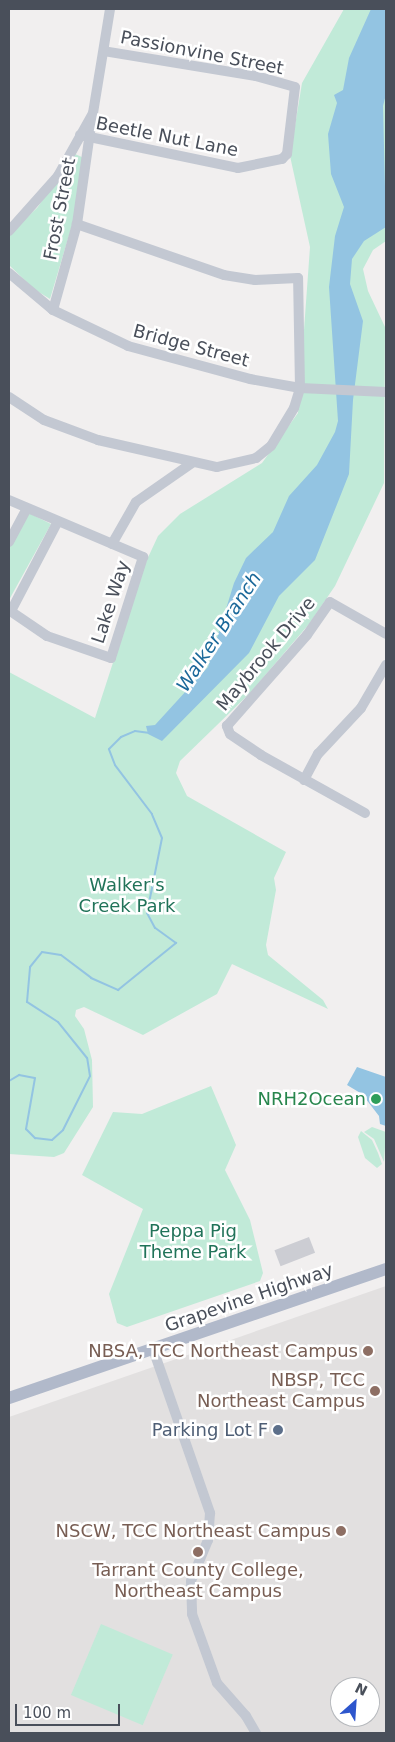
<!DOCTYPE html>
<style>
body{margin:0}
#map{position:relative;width:395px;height:1742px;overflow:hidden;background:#f1efef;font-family:"DejaVu Sans",sans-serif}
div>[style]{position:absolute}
.education>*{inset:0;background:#e2e0e0}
.green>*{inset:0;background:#c1ead8;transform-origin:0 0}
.water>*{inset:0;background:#93c4e2}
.stream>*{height:2px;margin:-1px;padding:0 1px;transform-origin:1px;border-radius:1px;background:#93c4e2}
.building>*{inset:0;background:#cccdd3;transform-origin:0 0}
.minor>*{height:10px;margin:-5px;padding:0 5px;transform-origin:5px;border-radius:5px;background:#c3c8d2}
.major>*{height:12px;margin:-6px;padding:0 6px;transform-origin:6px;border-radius:6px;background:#b1b9ca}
.dots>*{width:14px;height:14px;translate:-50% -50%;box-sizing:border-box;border:2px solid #fff;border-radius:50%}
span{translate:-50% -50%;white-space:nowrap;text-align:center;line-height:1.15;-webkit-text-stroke:5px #fff;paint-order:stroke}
.street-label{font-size:18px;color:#494f5a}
.park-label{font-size:18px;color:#217359}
.leisure-label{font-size:18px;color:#27864d}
.right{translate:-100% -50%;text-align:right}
.education-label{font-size:18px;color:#785e54}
.service-label{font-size:18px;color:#4e5e75}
.water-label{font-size:19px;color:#1c699a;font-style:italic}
.frame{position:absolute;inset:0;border:10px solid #494f5a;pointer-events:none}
.north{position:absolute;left:330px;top:1677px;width:50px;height:50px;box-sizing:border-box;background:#fff;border:1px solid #b6b9bd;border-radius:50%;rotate:26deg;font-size:14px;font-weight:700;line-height:20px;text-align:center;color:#494f5a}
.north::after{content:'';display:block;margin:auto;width:18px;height:22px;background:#2d56cd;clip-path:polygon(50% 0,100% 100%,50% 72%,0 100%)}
.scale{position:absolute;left:15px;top:1704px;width:105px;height:22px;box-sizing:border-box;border:2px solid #494f5a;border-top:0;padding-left:6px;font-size:15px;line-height:18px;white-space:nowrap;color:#494f5a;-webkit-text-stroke:4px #fff;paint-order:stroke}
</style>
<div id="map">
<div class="education">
<div style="clip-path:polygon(evenodd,386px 1286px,386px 1733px,9px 1733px,9px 1417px,386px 1286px,340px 1687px,370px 1687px,370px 1717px,340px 1717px,340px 1687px)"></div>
</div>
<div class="green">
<div style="clip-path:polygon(344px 9px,386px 9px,386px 241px,373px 250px,363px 269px,368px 291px,385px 327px,384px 483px,335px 586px,309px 624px,250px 693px,180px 761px,176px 773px,187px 796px,286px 852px,274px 878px,276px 890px,266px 945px,268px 955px,323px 1000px,328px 1009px,232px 964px,217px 994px,143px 1035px,84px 1007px,76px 1010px,75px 1016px,84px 1029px,92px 1060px,93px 1107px,64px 1153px,54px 1157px,9px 1154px,9px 672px,95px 718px,145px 564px,158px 536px,180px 514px,262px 463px,298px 413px,310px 247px,290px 156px,302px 83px)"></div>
<div style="clip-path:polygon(75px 154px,84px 158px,76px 212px,50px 299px,34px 289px,9px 265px,9px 234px,37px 208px)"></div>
<div style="clip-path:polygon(29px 513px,51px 524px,9px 600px,9px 546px)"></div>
<div style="clip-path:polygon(211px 1086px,236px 1145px,225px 1170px,250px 1220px,263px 1273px,260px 1281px,127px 1327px,117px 1323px,109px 1294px,143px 1209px,82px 1175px,113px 1112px,142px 1114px)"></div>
<div style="clip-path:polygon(372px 1127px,386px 1132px,384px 1162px,374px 1139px,364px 1132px)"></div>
<div style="clip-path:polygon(361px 1131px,372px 1140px,378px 1153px,382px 1164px,377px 1168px,365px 1158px,358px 1137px)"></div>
<div style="left:101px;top:1624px;width:78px;height:77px;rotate:23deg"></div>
</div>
<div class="water">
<div style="clip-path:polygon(371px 9px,386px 9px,386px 94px,383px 106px,386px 227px,364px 241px,352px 259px,350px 284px,363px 321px,353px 400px,349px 474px,315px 560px,279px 596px,249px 653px,162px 741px,148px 734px,146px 726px,155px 725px,208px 667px,234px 583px,246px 558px,273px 532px,289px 496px,317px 465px,335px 432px,338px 421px,329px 287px,335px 236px,344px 207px,331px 174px,328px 134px,337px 103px,334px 95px,343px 90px,349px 58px)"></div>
<div style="clip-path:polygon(357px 1067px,386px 1077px,386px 1126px,380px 1124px,379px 1116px,362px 1094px,347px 1085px)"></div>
</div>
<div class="stream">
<div style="left:9px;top:1081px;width:12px;rotate:-31deg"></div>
<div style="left:19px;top:1075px;width:16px;rotate:11deg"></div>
<div style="left:35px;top:1078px;width:52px;rotate:100deg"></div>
<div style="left:26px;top:1129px;width:13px;rotate:45deg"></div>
<div style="left:35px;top:1138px;width:17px;rotate:7deg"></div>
<div style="left:52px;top:1140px;width:15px;rotate:-42deg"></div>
<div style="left:63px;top:1130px;width:60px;rotate:-63.4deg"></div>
<div style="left:90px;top:1076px;width:18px;rotate:-99deg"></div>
<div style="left:87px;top:1058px;width:46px;rotate:-128.9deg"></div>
<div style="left:58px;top:1022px;width:37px;rotate:-147deg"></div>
<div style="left:27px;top:1002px;width:35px;rotate:-85deg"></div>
<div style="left:30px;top:967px;width:19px;rotate:-51deg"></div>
<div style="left:42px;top:952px;width:19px;rotate:9deg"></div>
<div style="left:61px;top:955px;width:38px;rotate:37deg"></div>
<div style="left:91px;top:978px;width:30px;rotate:24deg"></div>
<div style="left:118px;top:990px;width:75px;rotate:-39deg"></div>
<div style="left:176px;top:943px;width:26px;rotate:-144deg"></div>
<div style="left:155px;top:928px;width:17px;rotate:-118deg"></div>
<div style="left:147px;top:913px;width:76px;rotate:-78.7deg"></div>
<div style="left:162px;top:838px;width:26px;rotate:-113deg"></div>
<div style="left:152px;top:814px;width:61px;rotate:-127.1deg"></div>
<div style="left:115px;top:765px;width:17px;rotate:-111deg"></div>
<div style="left:109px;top:749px;width:17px;rotate:-45deg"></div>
<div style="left:121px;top:737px;width:15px;rotate:-23deg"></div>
<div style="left:135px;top:731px;width:15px;rotate:8deg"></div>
</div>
<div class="building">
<div style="left:309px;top:1237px;width:17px;height:37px;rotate:69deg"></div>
</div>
<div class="minor">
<div style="left:80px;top:135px;width:161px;rotate:11.8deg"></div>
<div style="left:238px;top:168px;width:45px;rotate:-11.6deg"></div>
<div style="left:282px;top:159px;width:7px;rotate:-45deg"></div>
<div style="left:287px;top:154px;width:67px;rotate:-83.2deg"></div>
<div style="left:295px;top:87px;width:41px;rotate:-164.2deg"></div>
<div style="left:256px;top:76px;width:154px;rotate:-170.7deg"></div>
<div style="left:9px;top:231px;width:74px;rotate:-48.3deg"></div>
<div style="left:58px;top:176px;width:72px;rotate:-60.9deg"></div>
<div style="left:93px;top:113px;width:105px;rotate:-80.7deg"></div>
<div style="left:9px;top:273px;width:57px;rotate:40.1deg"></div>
<div style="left:53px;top:310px;width:83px;rotate:25.6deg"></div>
<div style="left:128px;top:346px;width:126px;rotate:15.1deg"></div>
<div style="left:250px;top:379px;width:51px;rotate:10.2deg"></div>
<div style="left:300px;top:388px;width:86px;rotate:2.7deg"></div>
<div style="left:53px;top:310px;width:89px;rotate:-74.4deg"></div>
<div style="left:77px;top:224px;width:107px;rotate:-81.9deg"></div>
<div style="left:9px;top:397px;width:42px;rotate:33.3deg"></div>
<div style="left:44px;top:420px;width:58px;rotate:20.3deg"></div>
<div style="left:98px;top:440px;width:122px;rotate:12.8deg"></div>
<div style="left:217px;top:467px;width:40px;rotate:-13deg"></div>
<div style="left:256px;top:458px;width:19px;rotate:-39deg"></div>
<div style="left:271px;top:446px;width:44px;rotate:-58.8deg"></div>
<div style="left:294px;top:408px;width:21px;rotate:-73deg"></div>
<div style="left:300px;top:388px;width:110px;rotate:-91deg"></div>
<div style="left:298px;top:278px;width:43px;rotate:177.3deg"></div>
<div style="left:255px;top:280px;width:31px;rotate:-171deg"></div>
<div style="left:224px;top:275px;width:156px;rotate:-160.9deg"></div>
<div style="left:9px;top:500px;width:146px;rotate:23deg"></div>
<div style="left:143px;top:557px;width:106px;rotate:107.6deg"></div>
<div style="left:111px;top:658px;width:68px;rotate:-161deg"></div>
<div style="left:47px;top:636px;width:46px;rotate:-145.6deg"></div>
<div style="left:9px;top:542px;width:36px;rotate:-62deg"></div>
<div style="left:112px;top:544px;width:48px;rotate:-60.3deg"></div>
<div style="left:136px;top:502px;width:68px;rotate:-34.9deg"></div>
<div style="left:11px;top:611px;width:99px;rotate:-62.4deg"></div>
<div style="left:304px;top:780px;width:30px;rotate:-62deg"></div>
<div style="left:318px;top:754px;width:63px;rotate:-46.9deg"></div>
<div style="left:361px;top:708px;width:50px;rotate:-59.8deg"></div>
<div style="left:365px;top:813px;width:119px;rotate:-150.9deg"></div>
<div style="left:261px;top:755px;width:37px;rotate:-146deg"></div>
<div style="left:230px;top:734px;width:9px;rotate:-111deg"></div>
<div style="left:227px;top:726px;width:121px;rotate:-48.7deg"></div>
<div style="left:307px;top:635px;width:40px;rotate:-55.1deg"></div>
<div style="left:330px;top:602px;width:64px;rotate:29.7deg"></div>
<div style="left:153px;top:1349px;width:174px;rotate:70.8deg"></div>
<div style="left:210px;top:1513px;width:27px;rotate:94deg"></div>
<div style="left:208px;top:1540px;width:44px;rotate:112.5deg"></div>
<div style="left:191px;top:1581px;width:33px;rotate:88deg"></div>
<div style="left:192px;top:1614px;width:73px;rotate:70.1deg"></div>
<div style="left:217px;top:1683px;width:44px;rotate:48.7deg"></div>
<div style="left:246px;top:1716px;width:20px;rotate:60deg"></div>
</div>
<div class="major">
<div style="left:9px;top:1398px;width:398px;rotate:-18.9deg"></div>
</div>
<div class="dots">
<div style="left:376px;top:1099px;background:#2e9e5b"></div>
<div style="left:368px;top:1351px;background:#8d6e63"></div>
<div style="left:375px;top:1391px;background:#8d6e63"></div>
<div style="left:278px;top:1430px;background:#5c6f8a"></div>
<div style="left:341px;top:1531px;background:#8d6e63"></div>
<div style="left:198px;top:1552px;background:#8d6e63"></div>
</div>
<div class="street-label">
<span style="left:202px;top:53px;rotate:11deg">Passionvine Street</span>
<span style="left:167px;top:137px;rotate:11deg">Beetle Nut Lane</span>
<span style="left:60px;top:209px;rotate:-79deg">Frost Street</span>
<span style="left:191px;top:346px;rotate:15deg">Bridge Street</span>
<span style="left:111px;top:602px;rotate:-72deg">Lake Way</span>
<span style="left:266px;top:654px;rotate:-50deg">Maybrook Drive</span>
<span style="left:249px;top:1298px;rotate:-19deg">Grapevine Highway</span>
</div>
<div class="park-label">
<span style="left:127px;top:896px">Walker's<br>Creek Park</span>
<span style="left:193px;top:1242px">Peppa Pig<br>Theme Park</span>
</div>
<div class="leisure-label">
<span class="right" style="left:366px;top:1099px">NRH2Ocean</span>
</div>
<div class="education-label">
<span class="right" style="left:358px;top:1351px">NBSA, TCC Northeast Campus</span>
<span class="right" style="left:365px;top:1391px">NBSP, TCC<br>Northeast Campus</span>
<span class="right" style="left:331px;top:1531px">NSCW, TCC Northeast Campus</span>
<span style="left:198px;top:1581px">Tarrant County College,<br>Northeast Campus</span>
</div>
<div class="service-label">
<span class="right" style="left:268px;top:1430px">Parking Lot F</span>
</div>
<div class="water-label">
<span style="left:219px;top:632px;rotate:-57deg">Walker Branch</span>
</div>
<div class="frame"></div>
<div class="north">N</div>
<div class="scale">100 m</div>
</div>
